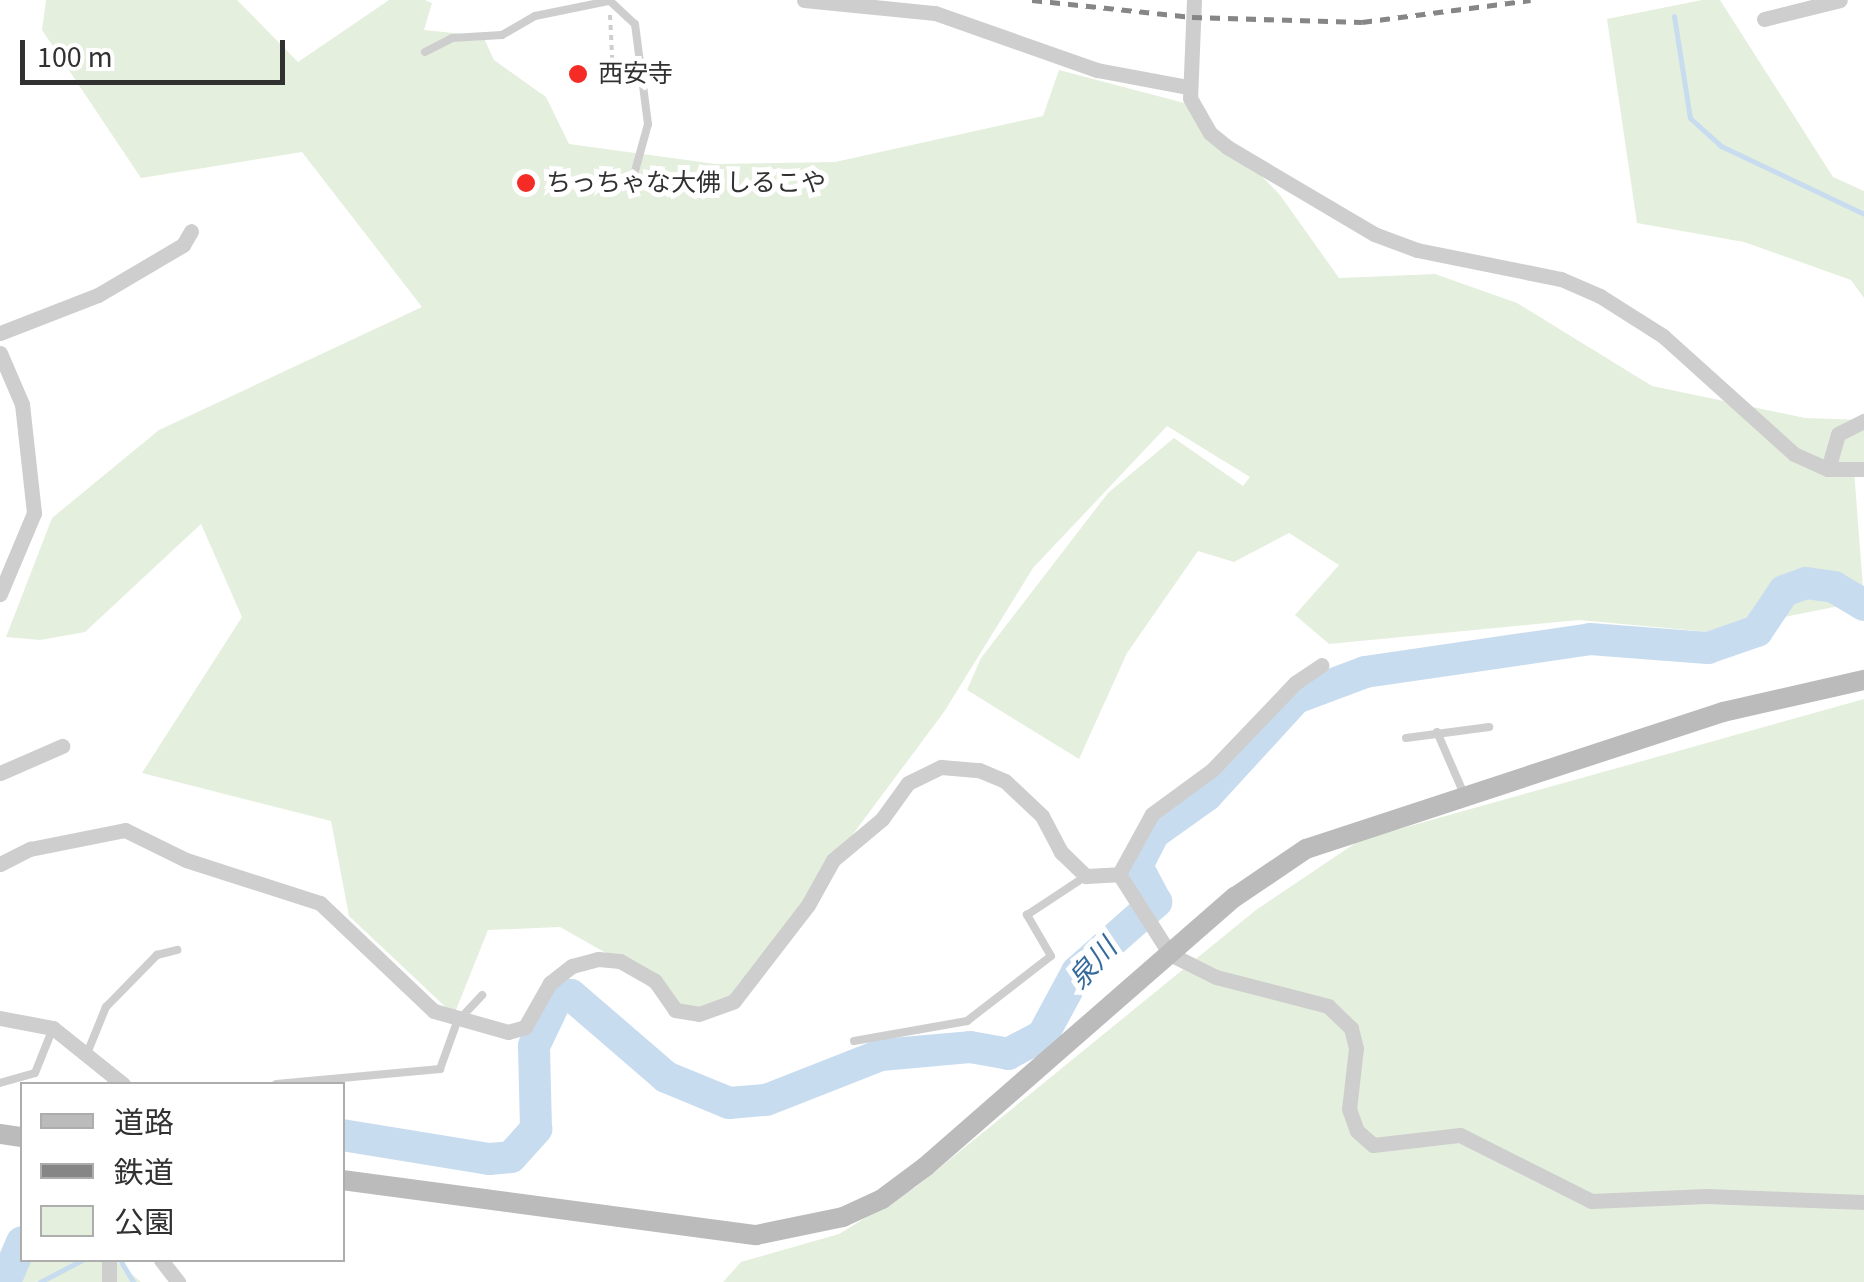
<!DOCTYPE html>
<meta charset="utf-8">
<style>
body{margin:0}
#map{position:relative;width:1864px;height:1282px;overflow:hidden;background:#fff;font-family:"Source Sans 3","Noto Sans JP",sans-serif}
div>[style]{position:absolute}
.green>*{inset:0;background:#e5efde}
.stream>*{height:5px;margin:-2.5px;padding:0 2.5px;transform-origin:2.5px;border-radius:2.5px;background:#c8dcf0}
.river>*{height:32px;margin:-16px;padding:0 16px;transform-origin:16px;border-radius:16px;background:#c8dcf0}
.path>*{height:4px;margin-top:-2px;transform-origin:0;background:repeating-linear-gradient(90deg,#cecece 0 5px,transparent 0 10px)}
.lane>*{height:8px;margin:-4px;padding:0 4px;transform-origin:4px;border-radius:4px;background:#cecece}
.street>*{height:15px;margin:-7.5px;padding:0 7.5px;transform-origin:7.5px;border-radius:7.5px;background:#cecece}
.secondary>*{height:20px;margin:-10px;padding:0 10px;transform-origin:10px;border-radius:10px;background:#bbb}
.rail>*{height:5px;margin-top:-2.5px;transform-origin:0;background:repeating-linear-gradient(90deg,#868686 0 10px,transparent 0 18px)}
.dots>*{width:28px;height:28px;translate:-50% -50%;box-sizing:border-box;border:5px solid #fff;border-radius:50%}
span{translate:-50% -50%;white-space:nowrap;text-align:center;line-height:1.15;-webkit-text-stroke:10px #fff;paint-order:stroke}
.poi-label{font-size:25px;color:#313131}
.left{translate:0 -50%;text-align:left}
.water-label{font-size:28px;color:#366a9b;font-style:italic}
.legend{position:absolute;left:20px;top:1082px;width:325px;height:180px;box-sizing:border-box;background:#fff;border:2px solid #adadad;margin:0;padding:12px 18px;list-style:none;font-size:30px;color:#313131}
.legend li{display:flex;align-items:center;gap:20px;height:50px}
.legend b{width:50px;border:2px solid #adadad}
.scale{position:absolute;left:20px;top:40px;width:265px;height:45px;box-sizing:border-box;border:5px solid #313131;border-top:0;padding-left:12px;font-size:30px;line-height:35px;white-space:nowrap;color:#313131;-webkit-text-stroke:8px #fff;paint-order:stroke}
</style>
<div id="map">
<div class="green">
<div style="clip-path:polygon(46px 0,237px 0,298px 62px,389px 0,425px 0,432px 3px,424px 30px,483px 36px,494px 60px,546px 97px,569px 144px,716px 164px,835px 162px,1043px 116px,1059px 70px,1192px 105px,1280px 195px,1339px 278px,1435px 274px,1517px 303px,1652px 386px,1805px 418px,1864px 420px,1864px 469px,1854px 470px,1864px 601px,1709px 632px,1579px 620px,1329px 644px,1295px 615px,1339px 565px,1289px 533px,1234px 562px,1198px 551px,1127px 653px,1079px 759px,967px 690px,981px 658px,1108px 493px,1174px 438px,1243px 486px,1250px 477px,1167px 426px,1033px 568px,944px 712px,724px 1007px,675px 1010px,620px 961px,560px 927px,488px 930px,454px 1015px,349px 916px,331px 821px,142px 773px,242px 617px,201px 524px,85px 632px,40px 640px,6px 637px,52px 518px,159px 430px,422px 307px,302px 152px,141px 178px,42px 30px)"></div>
<div style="clip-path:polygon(1702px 0,1720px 0,1833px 177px,1864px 191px,1864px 298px,1851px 280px,1744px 242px,1637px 223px,1607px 19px)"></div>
<div style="clip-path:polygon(1864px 699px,1864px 1282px,723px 1282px,741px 1262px,839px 1234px,916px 1187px,1256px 910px,1360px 840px)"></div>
<div style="clip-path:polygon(22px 1244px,22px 1260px,115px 1260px,141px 1282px,10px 1282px)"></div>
</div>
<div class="stream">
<div style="left:1674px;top:16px;width:103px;rotate:81.1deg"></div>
<div style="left:1690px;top:118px;width:42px;rotate:42.1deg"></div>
<div style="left:1721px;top:146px;width:158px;rotate:25.4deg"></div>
<div style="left:120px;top:1260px;width:26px;rotate:59deg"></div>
<div style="left:40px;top:1282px;width:47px;rotate:-27.6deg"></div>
</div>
<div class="river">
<div style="left:342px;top:1135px;width:149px;rotate:9.3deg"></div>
<div style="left:489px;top:1159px;width:22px;rotate:-5deg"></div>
<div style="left:511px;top:1157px;width:38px;rotate:-48deg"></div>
<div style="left:536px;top:1129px;width:83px;rotate:-91.4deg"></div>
<div style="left:534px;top:1046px;width:53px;rotate:-64.4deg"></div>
<div style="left:557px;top:998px;width:14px;rotate:-12deg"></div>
<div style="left:571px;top:995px;width:125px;rotate:40.8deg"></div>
<div style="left:666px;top:1077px;width:68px;rotate:22.4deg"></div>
<div style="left:729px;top:1103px;width:37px;rotate:-5deg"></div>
<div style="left:766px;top:1100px;width:123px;rotate:-21.4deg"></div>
<div style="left:881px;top:1055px;width:89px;rotate:-5.1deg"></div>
<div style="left:970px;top:1047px;width:39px;rotate:10deg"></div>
<div style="left:1008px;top:1054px;width:40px;rotate:-28deg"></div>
<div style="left:1043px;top:1035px;width:72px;rotate:-61.6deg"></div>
<div style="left:1077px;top:972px;width:106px;rotate:-41.5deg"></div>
<div style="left:1156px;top:902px;width:41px;rotate:-117.8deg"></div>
<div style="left:1137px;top:866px;width:37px;rotate:-63deg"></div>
<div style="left:1154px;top:833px;width:65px;rotate:-35.6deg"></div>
<div style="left:1207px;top:795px;width:132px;rotate:-47.5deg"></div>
<div style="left:1296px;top:698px;width:74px;rotate:-20.6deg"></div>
<div style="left:1365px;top:672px;width:227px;rotate:-8.3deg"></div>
<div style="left:1590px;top:639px;width:118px;rotate:4.4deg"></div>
<div style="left:1708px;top:648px;width:52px;rotate:-19.1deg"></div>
<div style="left:1757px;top:631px;width:48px;rotate:-56deg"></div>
<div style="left:1784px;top:591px;width:23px;rotate:-20deg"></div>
<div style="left:1806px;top:583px;width:28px;rotate:8deg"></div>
<div style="left:1834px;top:587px;width:35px;rotate:31deg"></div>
<div style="left:5px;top:1282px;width:43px;rotate:-67deg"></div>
</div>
<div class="path">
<div style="left:610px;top:15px;width:60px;rotate:87.1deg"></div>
</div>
<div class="lane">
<div style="left:609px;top:0;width:35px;rotate:43deg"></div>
<div style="left:635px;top:24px;width:101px;rotate:82.6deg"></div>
<div style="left:648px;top:124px;width:53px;rotate:105.4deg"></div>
<div style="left:425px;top:52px;width:30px;rotate:-27deg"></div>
<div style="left:452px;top:38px;width:50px;rotate:-3.4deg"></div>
<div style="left:502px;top:35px;width:38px;rotate:-30deg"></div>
<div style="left:535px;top:16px;width:76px;rotate:-11.5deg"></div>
<div style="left:1437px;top:732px;width:68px;rotate:66.5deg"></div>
<div style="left:1406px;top:738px;width:84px;rotate:-7.5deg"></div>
<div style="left:854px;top:1041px;width:115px;rotate:-10deg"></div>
<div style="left:967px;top:1021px;width:106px;rotate:-37.7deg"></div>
<div style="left:1051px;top:956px;width:48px;rotate:-120.3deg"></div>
<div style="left:1027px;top:915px;width:71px;rotate:-33.5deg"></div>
<div style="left:88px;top:1051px;width:48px;rotate:-67.8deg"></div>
<div style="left:106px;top:1007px;width:73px;rotate:-45.6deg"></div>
<div style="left:157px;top:955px;width:21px;rotate:-14deg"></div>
<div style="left:0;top:1083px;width:36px;rotate:-16deg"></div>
<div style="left:35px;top:1073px;width:48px;rotate:-68.2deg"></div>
<div style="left:276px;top:1084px;width:165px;rotate:-5.2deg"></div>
<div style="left:440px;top:1069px;width:50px;rotate:-70.1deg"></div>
<div style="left:457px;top:1022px;width:37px;rotate:-47deg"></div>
</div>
<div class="street">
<div style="left:804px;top:0;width:132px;rotate:5.7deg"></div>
<div style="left:935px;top:13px;width:172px;rotate:19.4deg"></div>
<div style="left:1097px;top:70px;width:93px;rotate:10.6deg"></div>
<div style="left:1194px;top:0;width:98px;rotate:92.3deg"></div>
<div style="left:1190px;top:98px;width:40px;rotate:60.3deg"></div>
<div style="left:1210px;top:133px;width:22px;rotate:39deg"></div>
<div style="left:1227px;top:147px;width:171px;rotate:30.6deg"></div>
<div style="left:1374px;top:234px;width:46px;rotate:20.4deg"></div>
<div style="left:1417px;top:250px;width:147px;rotate:11.4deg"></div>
<div style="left:1561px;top:279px;width:43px;rotate:23.6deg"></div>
<div style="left:1600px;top:296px;width:75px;rotate:32.4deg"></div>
<div style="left:1663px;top:336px;width:176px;rotate:42deg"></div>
<div style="left:1794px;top:454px;width:37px;rotate:24deg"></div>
<div style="left:1828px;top:469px;width:36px"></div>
<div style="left:1764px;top:19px;width:78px;rotate:-14deg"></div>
<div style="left:0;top:333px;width:105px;rotate:-21.2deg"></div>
<div style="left:98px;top:295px;width:99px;rotate:-30.5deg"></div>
<div style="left:183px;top:245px;width:16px;rotate:-60deg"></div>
<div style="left:0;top:353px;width:56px;rotate:66.7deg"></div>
<div style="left:22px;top:404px;width:110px;rotate:83.7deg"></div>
<div style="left:34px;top:513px;width:88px;rotate:112.8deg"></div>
<div style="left:1828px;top:469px;width:36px;rotate:-74deg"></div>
<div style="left:1838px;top:434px;width:29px;rotate:-27deg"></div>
<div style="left:0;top:773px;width:68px;rotate:-23.5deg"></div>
<div style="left:0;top:864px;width:34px;rotate:-27deg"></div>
<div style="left:30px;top:849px;width:97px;rotate:-11.3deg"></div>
<div style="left:125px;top:830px;width:68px;rotate:26.2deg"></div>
<div style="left:186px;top:860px;width:141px;rotate:17.8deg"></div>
<div style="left:320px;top:903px;width:157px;rotate:43.5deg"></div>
<div style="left:434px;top:1011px;width:77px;rotate:15.8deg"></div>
<div style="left:508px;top:1032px;width:18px;rotate:-16deg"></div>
<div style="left:525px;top:1027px;width:51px;rotate:-60.4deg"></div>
<div style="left:550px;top:983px;width:28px;rotate:-38deg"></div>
<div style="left:572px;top:966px;width:27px;rotate:-15deg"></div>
<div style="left:598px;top:959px;width:22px;rotate:5deg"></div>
<div style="left:620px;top:961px;width:40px;rotate:29.7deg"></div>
<div style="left:655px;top:981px;width:35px;rotate:55deg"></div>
<div style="left:675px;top:1010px;width:24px;rotate:9deg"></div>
<div style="left:699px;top:1014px;width:37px;rotate:-20deg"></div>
<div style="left:734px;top:1001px;width:121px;rotate:-52.4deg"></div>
<div style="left:808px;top:905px;width:51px;rotate:-60.9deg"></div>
<div style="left:833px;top:860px;width:64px;rotate:-39.9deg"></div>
<div style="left:882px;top:819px;width:44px;rotate:-54.2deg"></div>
<div style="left:908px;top:783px;width:37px;rotate:-26deg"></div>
<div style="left:941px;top:767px;width:38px;rotate:5deg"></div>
<div style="left:979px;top:770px;width:28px;rotate:23deg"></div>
<div style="left:1005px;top:781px;width:51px;rotate:43.4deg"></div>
<div style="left:1042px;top:816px;width:41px;rotate:62.2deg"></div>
<div style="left:1061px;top:852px;width:35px;rotate:44deg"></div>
<div style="left:1086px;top:876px;width:33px;rotate:-3deg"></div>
<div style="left:1119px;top:874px;width:95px;rotate:57.5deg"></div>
<div style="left:1170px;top:954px;width:51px;rotate:26.6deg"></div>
<div style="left:1216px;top:977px;width:116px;rotate:14.5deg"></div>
<div style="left:1328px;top:1006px;width:32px;rotate:44deg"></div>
<div style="left:1351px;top:1028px;width:21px;rotate:76deg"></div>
<div style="left:1356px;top:1048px;width:61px;rotate:96.5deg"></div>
<div style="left:1349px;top:1109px;width:23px;rotate:70deg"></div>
<div style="left:1357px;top:1131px;width:21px;rotate:41deg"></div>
<div style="left:1373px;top:1145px;width:88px;rotate:-6.6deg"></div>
<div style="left:1460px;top:1135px;width:147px;rotate:26.7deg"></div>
<div style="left:1591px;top:1201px;width:115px;rotate:-2.5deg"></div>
<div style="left:1706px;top:1196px;width:158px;rotate:2.2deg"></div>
<div style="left:1119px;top:874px;width:68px;rotate:-61.2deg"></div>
<div style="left:1152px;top:814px;width:74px;rotate:-36.3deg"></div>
<div style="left:1212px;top:770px;width:120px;rotate:-46.3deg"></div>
<div style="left:1295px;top:683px;width:32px;rotate:-34deg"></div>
<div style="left:0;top:1018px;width:54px;rotate:10.7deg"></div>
<div style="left:53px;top:1028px;width:90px;rotate:38.7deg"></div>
<div style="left:161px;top:1260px;width:28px;rotate:52deg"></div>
<div style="left:109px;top:1282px;width:22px;rotate:-90deg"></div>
</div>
<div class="secondary">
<div style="left:0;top:1134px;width:22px;rotate:8deg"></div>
<div style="left:342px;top:1180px;width:418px;rotate:7.6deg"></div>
<div style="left:756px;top:1235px;width:89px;rotate:-11.7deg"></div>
<div style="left:843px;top:1217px;width:43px;rotate:-24.8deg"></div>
<div style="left:882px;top:1199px;width:54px;rotate:-36.7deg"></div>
<div style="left:925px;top:1167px;width:411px;rotate:-41.1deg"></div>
<div style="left:1235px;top:897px;width:86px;rotate:-34.1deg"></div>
<div style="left:1306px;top:849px;width:439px;rotate:-18.2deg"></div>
<div style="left:1723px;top:712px;width:145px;rotate:-12.8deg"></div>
</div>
<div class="rail">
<div style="left:1032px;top:0;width:161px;rotate:6.1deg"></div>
<div style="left:1192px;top:17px;width:170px;rotate:1.7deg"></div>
<div style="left:1362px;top:22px;width:170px;rotate:-7.4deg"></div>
</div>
<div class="dots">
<div style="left:578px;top:74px;background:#f52b25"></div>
<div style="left:526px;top:183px;background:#f52b25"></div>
</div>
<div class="poi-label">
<span class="left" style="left:598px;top:74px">西安寺</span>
<span class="left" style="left:546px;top:183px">ちっちゃな大佛 しるこや</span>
</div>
<div class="water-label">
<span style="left:1093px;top:964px;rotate:-48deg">泉川</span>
</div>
<ul class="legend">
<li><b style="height:12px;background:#bbb"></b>道路</li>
<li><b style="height:12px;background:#868686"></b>鉄道</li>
<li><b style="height:28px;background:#e5efde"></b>公園</li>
</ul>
<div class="scale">100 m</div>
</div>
